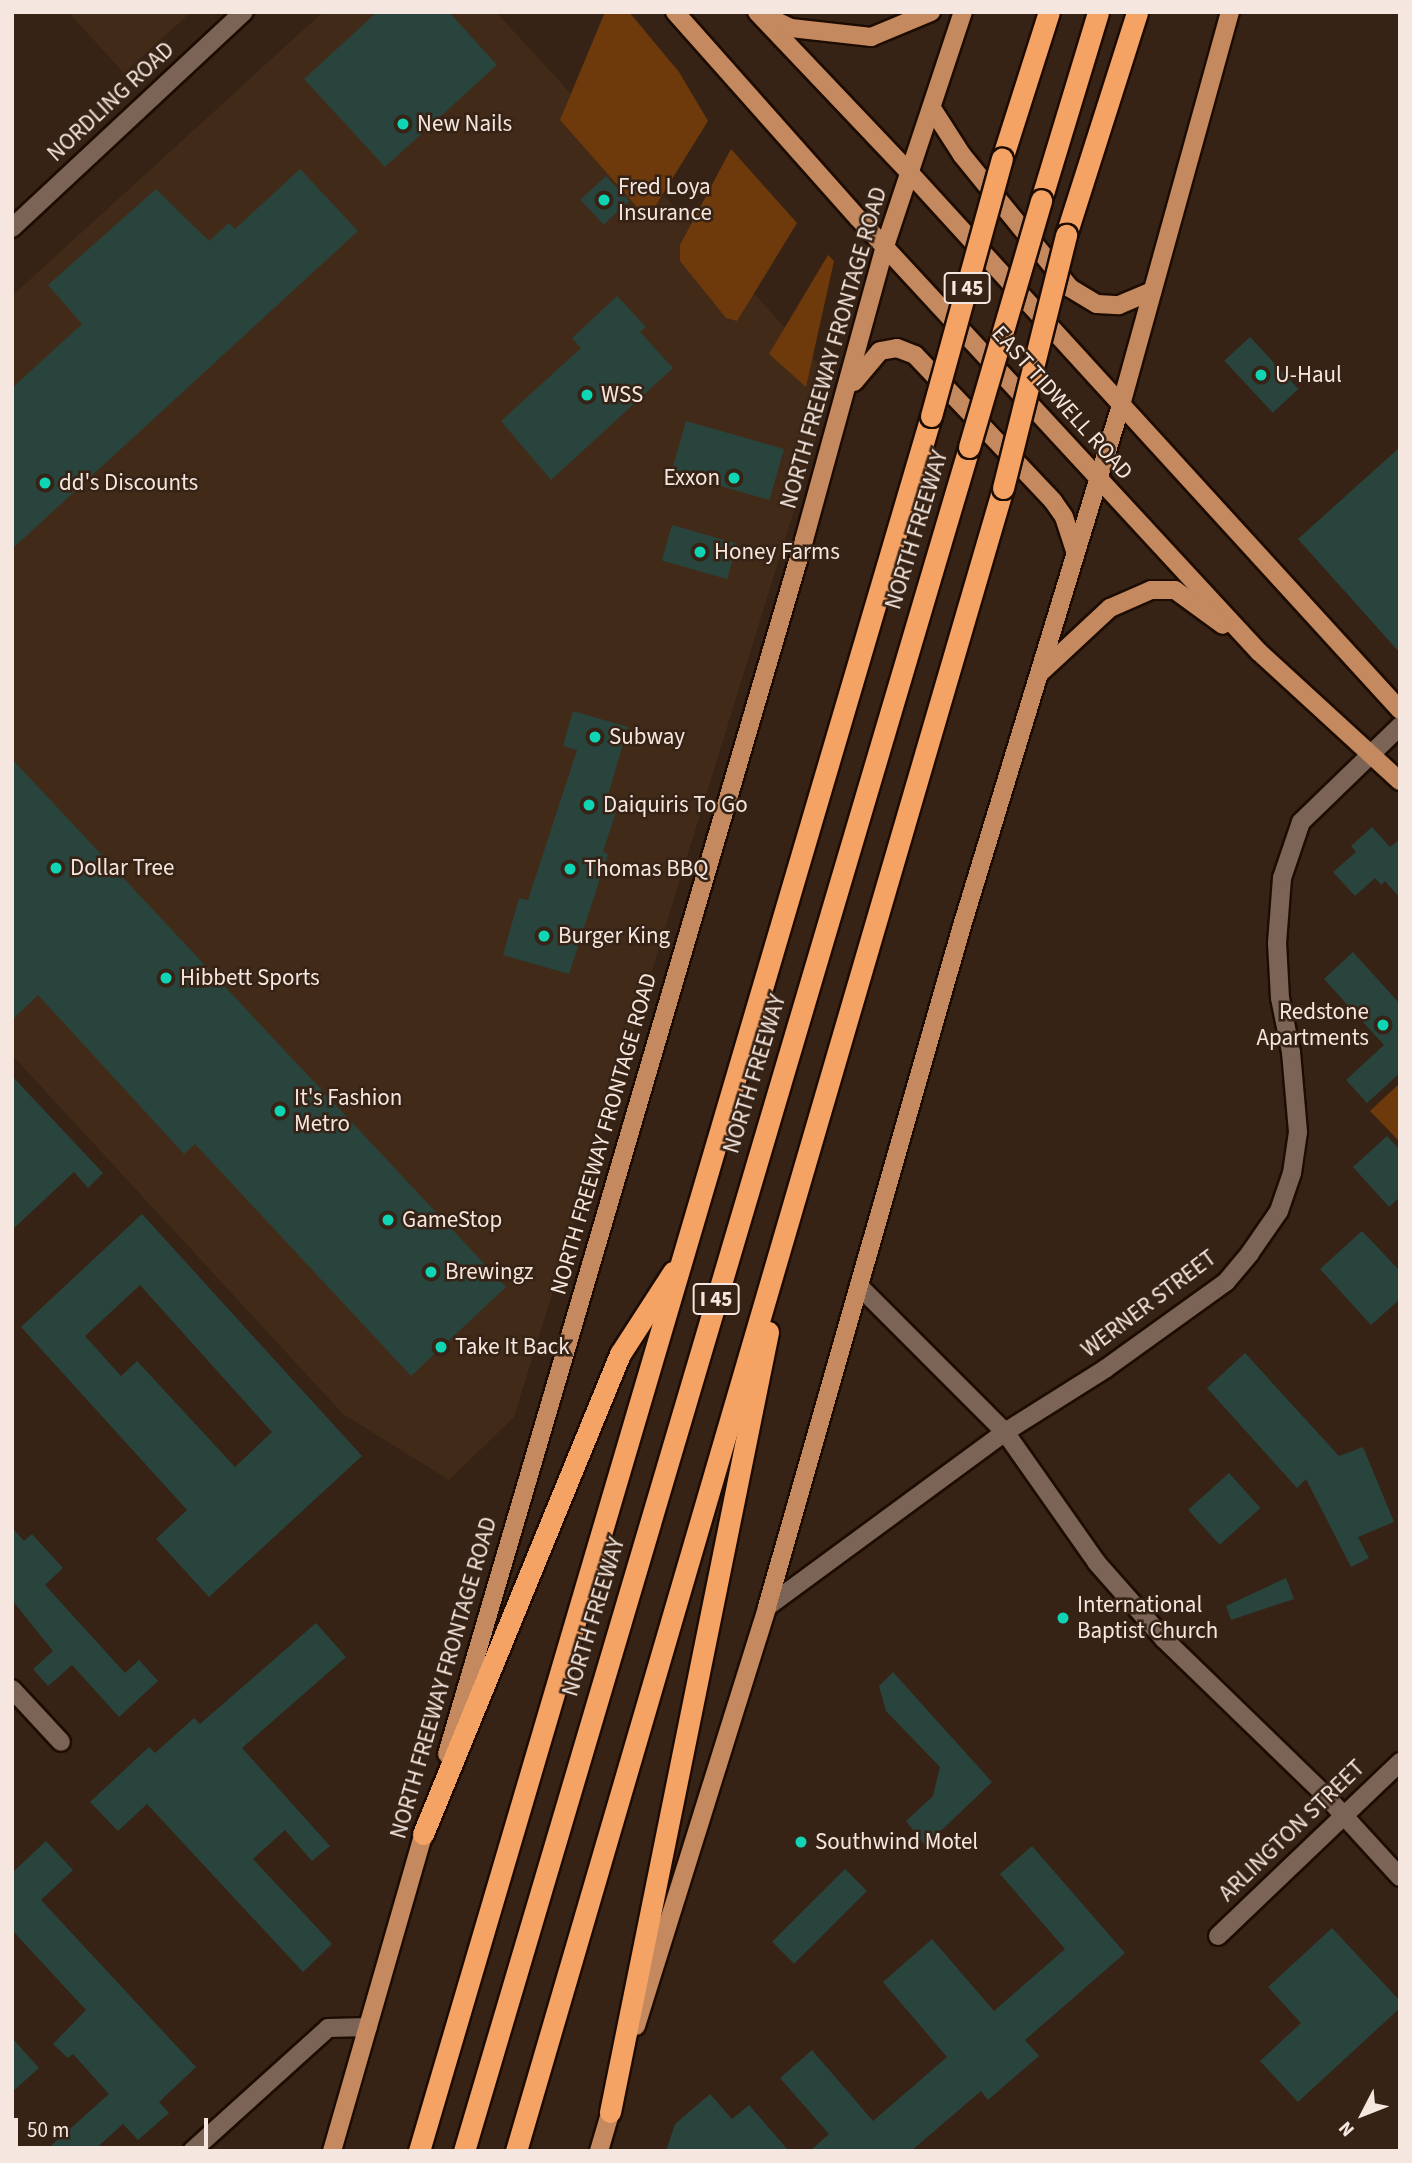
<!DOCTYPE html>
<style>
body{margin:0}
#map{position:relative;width:1412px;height:2163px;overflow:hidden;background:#362316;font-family:"Source Sans 3",sans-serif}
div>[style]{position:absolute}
.built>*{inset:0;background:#422a18}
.green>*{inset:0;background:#6e3a0b}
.building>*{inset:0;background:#28443d;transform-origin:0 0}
.roads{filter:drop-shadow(2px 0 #1d0c02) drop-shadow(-2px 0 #1d0c02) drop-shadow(0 2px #1d0c02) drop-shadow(0 -2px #1d0c02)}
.minor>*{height:18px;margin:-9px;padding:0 9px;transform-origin:9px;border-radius:9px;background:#7b6455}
.major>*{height:18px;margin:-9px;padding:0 9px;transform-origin:9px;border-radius:9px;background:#c4895f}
.highway>*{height:21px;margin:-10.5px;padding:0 10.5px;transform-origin:10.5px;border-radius:10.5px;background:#f5a265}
.bridges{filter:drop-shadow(2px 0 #1d0c02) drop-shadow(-2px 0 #1d0c02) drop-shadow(0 2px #1d0c02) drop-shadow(0 -2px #1d0c02)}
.highway-bridge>*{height:21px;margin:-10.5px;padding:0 10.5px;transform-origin:10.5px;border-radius:10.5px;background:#f5a265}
.dots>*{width:19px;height:19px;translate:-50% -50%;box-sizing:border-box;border:4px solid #362316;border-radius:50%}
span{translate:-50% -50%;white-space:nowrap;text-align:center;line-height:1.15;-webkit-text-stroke:5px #362316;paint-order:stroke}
.shield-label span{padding:2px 5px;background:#362316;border:2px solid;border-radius:5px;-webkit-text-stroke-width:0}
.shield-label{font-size:21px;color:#f5e7df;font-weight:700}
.street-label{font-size:23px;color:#f5e7df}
.poi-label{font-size:23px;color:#f5e7df}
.left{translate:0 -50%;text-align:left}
.right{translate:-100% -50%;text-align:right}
.frame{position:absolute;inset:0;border:14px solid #f5e7df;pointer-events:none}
.north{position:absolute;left:1328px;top:2079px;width:70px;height:70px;-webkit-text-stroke:5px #362316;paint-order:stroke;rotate:228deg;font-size:19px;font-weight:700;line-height:28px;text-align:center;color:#f5e7df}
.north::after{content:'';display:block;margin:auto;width:24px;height:32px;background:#f5e7df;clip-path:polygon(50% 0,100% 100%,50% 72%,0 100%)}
.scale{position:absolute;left:14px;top:2118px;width:194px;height:32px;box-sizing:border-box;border:4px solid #f5e7df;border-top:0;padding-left:9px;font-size:21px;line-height:24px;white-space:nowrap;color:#f5e7df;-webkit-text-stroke:5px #362316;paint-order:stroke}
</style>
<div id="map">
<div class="built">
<div style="clip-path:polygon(68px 12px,191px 12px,124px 73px)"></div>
<div style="clip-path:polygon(323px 12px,496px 12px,834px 381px,514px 1417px,449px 1480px,343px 1414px,12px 1055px,12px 296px)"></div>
</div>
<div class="green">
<div style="clip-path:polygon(605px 12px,629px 12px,679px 72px,708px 121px,651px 213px,645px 216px,560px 120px)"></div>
<div style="clip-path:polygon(731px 149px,797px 223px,737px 321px,726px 318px,680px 261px,680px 245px)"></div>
<div style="clip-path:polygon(828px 255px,834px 261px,806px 387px,769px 354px)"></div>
<div style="clip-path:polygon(1400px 1083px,1400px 1142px,1370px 1111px)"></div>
</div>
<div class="building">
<div style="clip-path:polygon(377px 12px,449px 12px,497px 65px,385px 167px,304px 79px)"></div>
<div style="clip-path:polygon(300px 169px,358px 231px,12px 549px,12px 388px,82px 324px,48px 285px,156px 189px,209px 241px,229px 223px,235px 229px)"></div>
<div style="left:606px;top:176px;width:34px;height:35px;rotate:47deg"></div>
<div style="clip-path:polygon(617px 296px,646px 327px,640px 332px,673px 368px,551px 480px,501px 421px,581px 348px,572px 338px)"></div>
<div style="left:1250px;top:337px;width:71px;height:35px;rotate:47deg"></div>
<div style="left:686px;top:421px;width:102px;height:53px;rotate:16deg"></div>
<div style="clip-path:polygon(1400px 447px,1400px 653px,1298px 539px)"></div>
<div style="left:672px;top:525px;width:68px;height:37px;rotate:16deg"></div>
<div style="clip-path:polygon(573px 711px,628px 727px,608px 795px,620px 799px,603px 852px,608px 854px,569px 974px,503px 955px,519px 898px,528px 900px,577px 750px,563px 746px)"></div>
<div style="clip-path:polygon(12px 759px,506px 1287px,411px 1376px,195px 1144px,184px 1154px,38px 995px,12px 1020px)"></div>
<div style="clip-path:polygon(1372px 827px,1390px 847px,1400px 839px,1400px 898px,1385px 881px,1381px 885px,1375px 878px,1355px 896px,1333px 872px,1356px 852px,1351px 846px)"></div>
<div style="clip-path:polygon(1353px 952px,1400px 1004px,1400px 1073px,1367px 1103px,1346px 1080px,1384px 1045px,1324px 979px)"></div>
<div style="clip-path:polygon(12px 1076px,103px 1173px,88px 1188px,74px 1172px,12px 1230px)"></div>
<div style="clip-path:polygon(1387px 1136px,1400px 1150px,1400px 1197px,1389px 1207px,1353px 1167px)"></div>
<div style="clip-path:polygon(evenodd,142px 1214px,362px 1456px,209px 1597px,156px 1539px,187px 1510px,21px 1327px,142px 1214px,140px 1285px,272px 1432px,235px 1467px,137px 1361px,121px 1376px,85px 1336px,140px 1285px)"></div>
<div style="clip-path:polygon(1362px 1231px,1400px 1271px,1400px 1299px,1371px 1325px,1320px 1269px)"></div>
<div style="clip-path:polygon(1245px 1353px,1339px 1456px,1363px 1447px,1394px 1522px,1358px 1537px,1369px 1558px,1351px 1567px,1306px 1479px,1297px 1488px,1207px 1388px)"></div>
<div style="left:1229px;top:1473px;width:47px;height:55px;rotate:48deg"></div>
<div style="clip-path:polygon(12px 1528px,24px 1541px,32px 1534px,63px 1568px,45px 1585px,125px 1673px,139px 1660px,158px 1681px,119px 1717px,72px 1665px,48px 1686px,33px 1669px,53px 1651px,12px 1600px)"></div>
<div style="clip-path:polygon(1286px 1578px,1294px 1599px,1231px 1620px,1226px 1606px)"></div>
<div style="clip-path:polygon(316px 1623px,346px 1657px,242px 1748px,330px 1846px,312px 1861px,285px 1830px,253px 1859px,332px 1944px,303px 1972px,147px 1804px,118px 1831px,90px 1802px,149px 1747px,155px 1753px,194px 1718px,200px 1724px)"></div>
<div style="clip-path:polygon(893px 1672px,992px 1782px,925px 1846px,906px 1821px,933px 1796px,940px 1767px,886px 1711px,879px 1686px)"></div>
<div style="clip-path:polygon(46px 1841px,73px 1870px,41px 1900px,196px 2067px,159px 2102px,169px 2113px,138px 2140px,123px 2124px,93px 2151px,45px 2151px,109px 2094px,73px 2054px,68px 2058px,53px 2044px,86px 2010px,12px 1930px,12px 1873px)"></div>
<div style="clip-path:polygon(1032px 1846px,1125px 1953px,1025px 2040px,1039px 2056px,988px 2100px,981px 2091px,911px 2151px,810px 2151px,829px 2134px,780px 2078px,812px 2050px,873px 2121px,947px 2057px,883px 1982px,932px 1939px,994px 2011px,1065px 1949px,1000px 1874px)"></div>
<div style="left:845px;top:1869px;width:31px;height:103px;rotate:45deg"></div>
<div style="clip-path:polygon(1332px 1928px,1400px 2001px,1400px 2008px,1298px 2102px,1260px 2061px,1301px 2023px,1268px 1987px)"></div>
<div style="clip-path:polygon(12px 2038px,39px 2068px,12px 2092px)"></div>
<div style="clip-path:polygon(710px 2094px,732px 2119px,749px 2105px,789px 2151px,666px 2151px,675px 2124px)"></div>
</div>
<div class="roads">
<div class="minor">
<div style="left:12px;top:228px;width:317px;rotate:-43deg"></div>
<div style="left:859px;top:1286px;width:206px;rotate:45deg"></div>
<div style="left:1005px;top:1432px;width:160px;rotate:54.9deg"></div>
<div style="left:1097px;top:1563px;width:101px;rotate:48.6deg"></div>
<div style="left:1164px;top:1639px;width:224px;rotate:44.1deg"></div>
<div style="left:1325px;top:1795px;width:111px;rotate:47.6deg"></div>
<div style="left:767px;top:1607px;width:295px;rotate:-36.3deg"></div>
<div style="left:1005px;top:1432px;width:118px;rotate:-32.2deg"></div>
<div style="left:1105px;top:1369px;width:149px;rotate:-35.7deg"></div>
<div style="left:1226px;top:1282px;width:38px;rotate:-50deg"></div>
<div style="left:1250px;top:1253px;width:51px;rotate:-55.4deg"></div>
<div style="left:1279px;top:1211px;width:40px;rotate:-71.1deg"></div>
<div style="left:1292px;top:1173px;width:41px;rotate:-81.7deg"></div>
<div style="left:1298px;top:1132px;width:80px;rotate:-95deg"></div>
<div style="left:1291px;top:1052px;width:55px;rotate:-101.5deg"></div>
<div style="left:1280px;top:998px;width:55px;rotate:-93.1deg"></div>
<div style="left:1277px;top:943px;width:65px;rotate:-85.6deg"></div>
<div style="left:1282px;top:878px;width:59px;rotate:-71.3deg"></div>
<div style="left:1301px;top:822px;width:138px;rotate:-44.1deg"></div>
<div style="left:12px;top:1689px;width:72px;rotate:47.2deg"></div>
<div style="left:1218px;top:1936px;width:252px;rotate:-43.7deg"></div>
<div style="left:192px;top:2151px;width:183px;rotate:-42.1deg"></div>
<div style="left:328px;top:2028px;width:40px;rotate:-1.4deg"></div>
</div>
<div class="major">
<div style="left:675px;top:12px;width:276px;rotate:48.4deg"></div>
<div style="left:858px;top:218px;width:591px;rotate:47.26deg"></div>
<div style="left:1259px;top:652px;width:191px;rotate:42.5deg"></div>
<div style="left:757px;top:12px;width:222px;rotate:46.5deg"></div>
<div style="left:910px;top:173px;width:727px;rotate:47.62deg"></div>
<div style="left:768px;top:17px;width:25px;rotate:26deg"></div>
<div style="left:791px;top:28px;width:81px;rotate:6.4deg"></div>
<div style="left:871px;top:37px;width:65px;rotate:-22.6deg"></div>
<div style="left:933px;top:110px;width:54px;rotate:57.2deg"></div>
<div style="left:962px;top:155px;width:171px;rotate:50.9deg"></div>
<div style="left:1070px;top:288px;width:31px;rotate:31deg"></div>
<div style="left:1097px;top:304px;width:22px;rotate:3deg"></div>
<div style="left:1119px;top:305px;width:36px;rotate:-23deg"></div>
<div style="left:854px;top:382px;width:40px;rotate:-50deg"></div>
<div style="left:880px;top:351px;width:17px;rotate:-10deg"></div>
<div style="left:897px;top:348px;width:19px;rotate:21deg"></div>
<div style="left:915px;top:355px;width:201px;rotate:46.6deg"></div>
<div style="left:1053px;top:501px;width:19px;rotate:55deg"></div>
<div style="left:1064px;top:517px;width:35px;rotate:72deg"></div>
<div style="left:1040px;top:673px;width:96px;rotate:-42.9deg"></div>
<div style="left:1110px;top:608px;width:45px;rotate:-23.7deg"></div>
<div style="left:1151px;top:590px;width:24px"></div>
<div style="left:1175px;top:590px;width:59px;rotate:36.1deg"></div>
<div style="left:447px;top:1754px;width:1265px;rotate:-73.61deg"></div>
<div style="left:804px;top:540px;width:305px;rotate:-74.6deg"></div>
<div style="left:885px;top:246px;width:247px;rotate:-71.6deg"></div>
<div style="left:636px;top:2026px;width:439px;rotate:-72.6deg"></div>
<div style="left:767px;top:1607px;width:705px;rotate:-74.03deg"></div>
<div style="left:961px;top:929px;width:548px;rotate:-73.02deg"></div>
<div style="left:1121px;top:405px;width:408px;rotate:-74.5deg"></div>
<div style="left:332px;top:2151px;width:343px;rotate:-73.9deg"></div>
<div style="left:599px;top:2151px;width:53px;rotate:-73.6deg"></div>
</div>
<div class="highway">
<div style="left:1002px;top:159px;width:154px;rotate:-72.3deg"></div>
<div style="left:1041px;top:200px;width:196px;rotate:-73.1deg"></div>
<div style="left:1066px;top:235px;width:234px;rotate:-72.3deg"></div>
<div style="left:423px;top:1834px;width:519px;rotate:-67.69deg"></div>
<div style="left:620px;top:1354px;width:98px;rotate:-57.1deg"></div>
<div style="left:610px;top:2112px;width:796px;rotate:-78.55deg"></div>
<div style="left:419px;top:2151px;width:1809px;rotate:-73.56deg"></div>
<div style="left:464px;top:2151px;width:1777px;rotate:-73.49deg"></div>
<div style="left:516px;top:2151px;width:1733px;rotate:-73.68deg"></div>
</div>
</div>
<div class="bridges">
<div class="highway-bridge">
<div style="left:931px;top:416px;width:267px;rotate:-74.6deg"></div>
<div style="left:969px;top:447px;width:257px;rotate:-73.7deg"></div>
<div style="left:1003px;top:488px;width:261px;rotate:-76deg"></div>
</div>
</div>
<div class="dots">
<div style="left:403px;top:124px;background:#0fd5b4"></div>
<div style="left:604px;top:200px;background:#0fd5b4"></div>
<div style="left:1261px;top:375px;background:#0fd5b4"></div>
<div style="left:587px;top:395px;background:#0fd5b4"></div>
<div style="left:734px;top:478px;background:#0fd5b4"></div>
<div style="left:45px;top:483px;background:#0fd5b4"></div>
<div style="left:700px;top:552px;background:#0fd5b4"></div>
<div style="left:595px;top:737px;background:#0fd5b4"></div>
<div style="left:589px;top:805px;background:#0fd5b4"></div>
<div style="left:56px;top:868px;background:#0fd5b4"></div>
<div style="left:570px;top:869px;background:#0fd5b4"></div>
<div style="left:544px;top:936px;background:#0fd5b4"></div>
<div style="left:166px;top:978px;background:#0fd5b4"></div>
<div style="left:1383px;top:1025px;background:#0fd5b4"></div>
<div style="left:280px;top:1111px;background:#0fd5b4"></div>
<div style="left:388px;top:1220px;background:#0fd5b4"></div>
<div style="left:431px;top:1272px;background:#0fd5b4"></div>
<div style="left:441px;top:1347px;background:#0fd5b4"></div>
<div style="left:1063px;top:1618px;background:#0fd5b4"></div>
<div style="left:801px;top:1842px;background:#0fd5b4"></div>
</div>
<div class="shield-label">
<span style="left:967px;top:288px">I 45</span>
<span style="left:716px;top:1299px">I 45</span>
</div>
<div class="street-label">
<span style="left:111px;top:102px;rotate:-43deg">NORDLING ROAD</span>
<span style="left:834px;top:348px;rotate:-74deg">NORTH FREEWAY FRONTAGE ROAD</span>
<span style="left:1062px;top:403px;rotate:48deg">EAST TIDWELL ROAD</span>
<span style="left:917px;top:530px;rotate:-73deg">NORTH FREEWAY</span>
<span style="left:755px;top:1074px;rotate:-73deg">NORTH FREEWAY</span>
<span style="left:604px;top:1134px;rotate:-74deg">NORTH FREEWAY FRONTAGE ROAD</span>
<span style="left:1149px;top:1304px;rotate:-37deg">WERNER STREET</span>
<span style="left:594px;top:1617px;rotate:-73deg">NORTH FREEWAY</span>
<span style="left:444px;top:1678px;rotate:-74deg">NORTH FREEWAY FRONTAGE ROAD</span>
<span style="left:1292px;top:1831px;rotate:-44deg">ARLINGTON STREET</span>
</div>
<div class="poi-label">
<span class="left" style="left:417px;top:124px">New Nails</span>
<span class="left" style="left:618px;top:200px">Fred Loya<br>Insurance</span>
<span class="left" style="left:1275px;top:375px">U-Haul</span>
<span class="left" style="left:601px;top:395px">WSS</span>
<span class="right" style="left:720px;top:478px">Exxon</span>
<span class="left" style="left:59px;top:483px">dd's Discounts</span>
<span class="left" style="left:714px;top:552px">Honey Farms</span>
<span class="left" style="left:609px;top:737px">Subway</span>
<span class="left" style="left:603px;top:805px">Daiquiris To Go</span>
<span class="left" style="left:70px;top:868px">Dollar Tree</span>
<span class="left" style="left:584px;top:869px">Thomas BBQ</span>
<span class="left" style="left:558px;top:936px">Burger King</span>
<span class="left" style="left:180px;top:978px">Hibbett Sports</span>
<span class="right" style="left:1369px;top:1025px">Redstone<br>Apartments</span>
<span class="left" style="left:294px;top:1111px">It's Fashion<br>Metro</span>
<span class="left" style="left:402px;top:1220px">GameStop</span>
<span class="left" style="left:445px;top:1272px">Brewingz</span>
<span class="left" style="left:455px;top:1347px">Take It Back</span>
<span class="left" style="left:1077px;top:1618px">International<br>Baptist Church</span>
<span class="left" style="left:815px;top:1842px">Southwind Motel</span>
</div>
<div class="frame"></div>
<div class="north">N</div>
<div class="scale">50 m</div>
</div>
